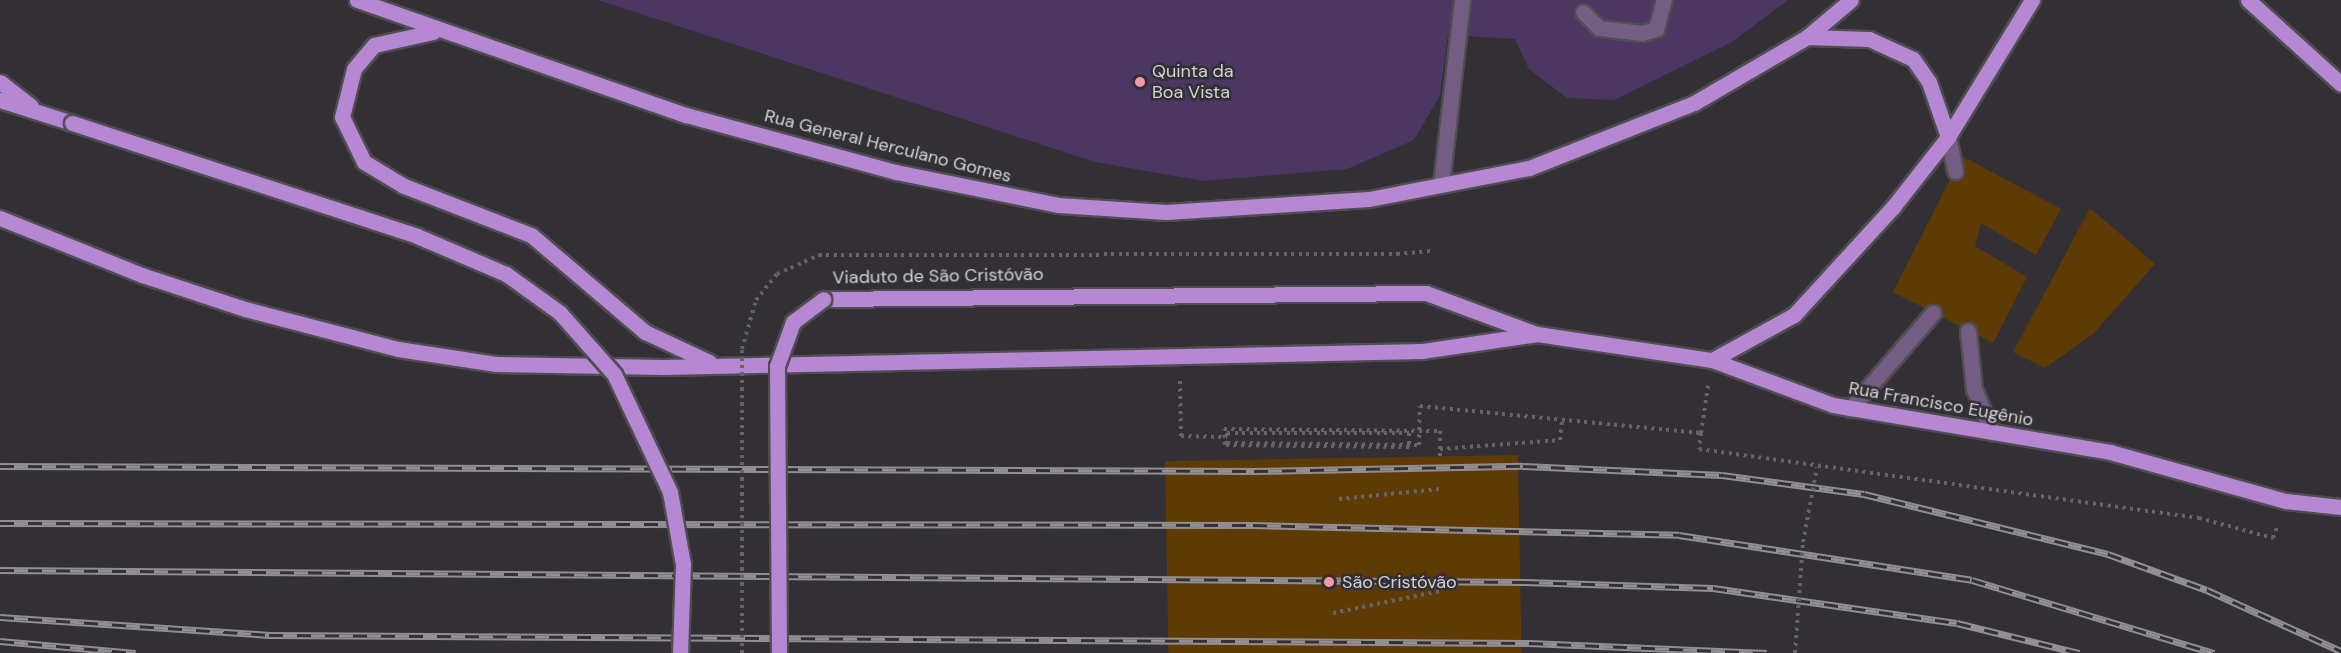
<!DOCTYPE html>
<meta charset="utf-8">
<style>
body{margin:0}
#map{position:relative;width:2341px;height:653px;overflow:hidden;background:#323035;font-family:"DM Sans",sans-serif}
div>[style]{position:absolute}
.green>*{inset:0;background:#4c3662}
.building>*{inset:0;background:#5e3a05;transform-origin:0 0}
.path>*{height:4px;margin-top:-2px;transform-origin:0;background:repeating-linear-gradient(90deg,#666469 0 3px,transparent 0 7.5px)}
.roads{filter:drop-shadow(2px 0 #4f4d52) drop-shadow(-2px 0 #4f4d52) drop-shadow(0 2px #4f4d52) drop-shadow(0 -2px #4f4d52)}
.lane>*{height:15px;margin:-7.5px;padding:0 7.5px;transform-origin:7.5px;border-radius:7.5px;background:#745d82}
.street>*{height:15px;margin:-7.5px;padding:0 7.5px;transform-origin:7.5px;border-radius:7.5px;background:#745d82}
.primary>*{height:15px;margin:-7.5px;padding:0 7.5px;transform-origin:7.5px;border-radius:7.5px;background:#b687d2}
.rail>*{height:7px;margin-top:-3.5px;transform-origin:0;background:repeating-linear-gradient(90deg,#323035 0 14px,#918f94 0 28px);box-sizing:border-box;border-block:2px solid #918f94}
.path-bridge>*{height:4px;margin-top:-2px;transform-origin:0;background:repeating-linear-gradient(90deg,#666469 0 3px,transparent 0 7.5px)}
.bridges{filter:drop-shadow(2px 0 #4f4d52) drop-shadow(-2px 0 #4f4d52) drop-shadow(0 2px #4f4d52) drop-shadow(0 -2px #4f4d52)}
.primary-bridge>*{height:15px;margin:-7.5px;padding:0 7.5px;transform-origin:7.5px;border-radius:7.5px;background:#b687d2}
.dots>*{width:16px;height:16px;translate:-50% -50%;box-sizing:border-box;border:3px solid #323035;border-radius:50%}
span{translate:-50% -50%;white-space:nowrap;text-align:center;line-height:1.15;-webkit-text-stroke:5px #323035;paint-order:stroke}
.poi-label{font-size:18px;color:#d4d2d6}
.left{translate:0 -50%;text-align:left}
.street-label{font-size:18px;color:#d4d2d6}
</style>
<div id="map">
<div class="green">
<div style="clip-path:polygon(598px 0,1788px 0,1732px 42px,1614px 100px,1567px 98px,1529px 69px,1515px 39px,1448px 35px,1440px 95px,1414px 140px,1347px 169px,1203px 181px,1095px 162px)"></div>
</div>
<div class="building">
<div style="clip-path:polygon(1962px 156px,2061px 209px,2036px 255px,1981px 223px,1975px 246px,2027px 277px,1993px 343px,1893px 292px)"></div>
<div style="clip-path:polygon(2090px 208px,2155px 264px,2093px 334px,2045px 368px,2013px 352px)"></div>
<div style="left:1518px;top:455px;width:198px;height:353px;rotate:89deg"></div>
</div>
<div class="path">
<div style="left:1397px;top:254px;width:34px;rotate:-5deg"></div>
<div style="left:1180px;top:381px;width:55px;rotate:89deg"></div>
<div style="left:1181px;top:436px;width:46px;rotate:1.2deg"></div>
<div style="left:1440px;top:431px;width:25px;rotate:90deg"></div>
<div style="left:1227px;top:433px;width:10px;rotate:90deg"></div>
<div style="left:1227px;top:443px;width:192px;rotate:0.6deg"></div>
<div style="left:1419px;top:445px;width:39px;rotate:-89deg"></div>
<div style="left:1420px;top:406px;width:282px;rotate:5.5deg"></div>
<div style="left:1701px;top:433px;width:48px;rotate:-81.5deg"></div>
<div style="left:1701px;top:433px;width:16px;rotate:97deg"></div>
<div style="left:1699px;top:449px;width:505px;rotate:7.86deg"></div>
<div style="left:2199px;top:518px;width:77px;rotate:15.1deg"></div>
<div style="left:2273px;top:538px;width:15px;rotate:-70deg"></div>
<div style="left:1440px;top:449px;width:120px;rotate:-4.3deg"></div>
<div style="left:1560px;top:440px;width:20px;rotate:-84deg"></div>
<div style="left:1339px;top:499px;width:101px;rotate:-5.7deg"></div>
<div style="left:1333px;top:613px;width:109px;rotate:-11.6deg"></div>
</div>
<div class="roads">
<div class="lane">
<div style="left:1583px;top:12px;width:23px;rotate:45deg"></div>
<div style="left:1599px;top:28px;width:43px;rotate:6.6deg"></div>
<div style="left:1642px;top:33px;width:15px;rotate:-16deg"></div>
<div style="left:1656px;top:29px;width:30px;rotate:-75deg"></div>
<div style="left:1948px;top:137px;width:35px;rotate:78deg"></div>
<div style="left:1968px;top:331px;width:58px;rotate:84.1deg"></div>
<div style="left:1974px;top:389px;width:47px;rotate:67.3deg"></div>
<div style="left:1850px;top:409px;width:127px;rotate:-49.2deg"></div>
</div>
<div class="street">
<div style="left:1441px;top:185px;width:186px;rotate:-83.5deg"></div>
</div>
<div class="primary">
<div style="left:357px;top:0;width:349px;rotate:19.3deg"></div>
<div style="left:686px;top:115px;width:218px;rotate:15.2deg"></div>
<div style="left:896px;top:172px;width:165px;rotate:11.5deg"></div>
<div style="left:1058px;top:205px;width:108px;rotate:3.7deg"></div>
<div style="left:1166px;top:212px;width:203px;rotate:-3.7deg"></div>
<div style="left:1369px;top:199px;width:163px;rotate:-11deg"></div>
<div style="left:1529px;top:168px;width:177px;rotate:-21.5deg"></div>
<div style="left:1694px;top:103px;width:131px;rotate:-30.3deg"></div>
<div style="left:1807px;top:37px;width:57px;rotate:-40.1deg"></div>
<div style="left:2248px;top:0;width:125px;rotate:42.1deg"></div>
<div style="left:433px;top:32px;width:60px;rotate:167.6deg"></div>
<div style="left:374px;top:45px;width:31px;rotate:130deg"></div>
<div style="left:354px;top:69px;width:49px;rotate:104deg"></div>
<div style="left:342px;top:117px;width:50px;rotate:63.9deg"></div>
<div style="left:364px;top:162px;width:47px;rotate:31deg"></div>
<div style="left:404px;top:186px;width:136px;rotate:21.1deg"></div>
<div style="left:531px;top:235px;width:150px;rotate:40.4deg"></div>
<div style="left:645px;top:332px;width:71px;rotate:25.1deg"></div>
<div style="left:1807px;top:37px;width:62px;rotate:1.8deg"></div>
<div style="left:1869px;top:39px;width:48px;rotate:24.4deg"></div>
<div style="left:1913px;top:59px;width:28px;rotate:55deg"></div>
<div style="left:1929px;top:82px;width:58px;rotate:70.9deg"></div>
<div style="left:0;top:82px;width:39px;rotate:38deg"></div>
<div style="left:0;top:100px;width:76px;rotate:17.7deg"></div>
<div style="left:0;top:218px;width:153px;rotate:21.9deg"></div>
<div style="left:142px;top:275px;width:108px;rotate:18.3deg"></div>
<div style="left:245px;top:309px;width:158px;rotate:14.7deg"></div>
<div style="left:398px;top:349px;width:99px;rotate:8.7deg"></div>
<div style="left:496px;top:364px;width:167px;rotate:1deg"></div>
<div style="left:663px;top:367px;width:759px;rotate:-1.21deg"></div>
<div style="left:1422px;top:351px;width:116px;rotate:-8.4deg"></div>
<div style="left:823px;top:299px;width:603px;rotate:-0.57deg"></div>
<div style="left:1426px;top:293px;width:118px;rotate:20.3deg"></div>
<div style="left:1537px;top:334px;width:177px;rotate:8.5deg"></div>
<div style="left:1712px;top:360px;width:129px;rotate:20.4deg"></div>
<div style="left:1833px;top:405px;width:281px;rotate:9.6deg"></div>
<div style="left:2110px;top:452px;width:183px;rotate:15.6deg"></div>
<div style="left:2286px;top:501px;width:55px;rotate:6.2deg"></div>
<div style="left:1712px;top:360px;width:94px;rotate:-28.8deg"></div>
<div style="left:1794px;top:315px;width:147px;rotate:-47.5deg"></div>
<div style="left:1893px;top:207px;width:89px;rotate:-51.8deg"></div>
<div style="left:1948px;top:137px;width:161px;rotate:-58.5deg"></div>
</div>
</div>
<div class="rail">
<div style="left:0;top:466px;width:1254px;rotate:0.23deg"></div>
<div style="left:1254px;top:471px;width:269px;rotate:-1.1deg"></div>
<div style="left:1523px;top:466px;width:199px;rotate:2.6deg"></div>
<div style="left:1722px;top:475px;width:143px;rotate:7.6deg"></div>
<div style="left:1864px;top:494px;width:251px;rotate:13.8deg"></div>
<div style="left:2108px;top:554px;width:105px;rotate:20deg"></div>
<div style="left:2207px;top:590px;width:147px;rotate:24.5deg"></div>
<div style="left:0;top:523px;width:1253px;rotate:0.09deg"></div>
<div style="left:1253px;top:525px;width:426px;rotate:1.3deg"></div>
<div style="left:1679px;top:535px;width:296px;rotate:8.7deg"></div>
<div style="left:1972px;top:580px;width:253px;rotate:16.8deg"></div>
<div style="left:0;top:570px;width:1525px;rotate:0.45deg"></div>
<div style="left:1525px;top:582px;width:188px;rotate:1.8deg"></div>
<div style="left:1713px;top:588px;width:246px;rotate:8.2deg"></div>
<div style="left:1957px;top:623px;width:126px;rotate:13.8deg"></div>
<div style="left:0;top:617px;width:270px;rotate:3.8deg"></div>
<div style="left:269px;top:635px;width:1260px;rotate:0.36deg"></div>
<div style="left:1529px;top:643px;width:238px;rotate:2.4deg"></div>
<div style="left:0;top:641px;width:136px;rotate:5.1deg"></div>
</div>
<div class="path-bridge">
<div style="left:1227px;top:433px;width:182px"></div>
<div style="left:1409px;top:433px;width:14px;rotate:90deg"></div>
<div style="left:1409px;top:447px;width:184px;rotate:-179.4deg"></div>
<div style="left:1225px;top:445px;width:16px;rotate:-94deg"></div>
<div style="left:1224px;top:429px;width:216px;rotate:0.5deg"></div>
<div style="left:742px;top:653px;width:304px;rotate:-90deg"></div>
<div style="left:742px;top:349px;width:51px;rotate:-74.1deg"></div>
<div style="left:756px;top:300px;width:33px;rotate:-51deg"></div>
<div style="left:777px;top:274px;width:46px;rotate:-24.3deg"></div>
<div style="left:819px;top:255px;width:578px;rotate:-0.1deg"></div>
<div style="left:1795px;top:653px;width:111px;rotate:-85.9deg"></div>
<div style="left:1803px;top:542px;width:76px;rotate:-79.4deg"></div>
</div>
<div class="bridges">
<div class="primary-bridge">
<div style="left:72px;top:123px;width:363px;rotate:18.1deg"></div>
<div style="left:417px;top:236px;width:97px;rotate:23.1deg"></div>
<div style="left:506px;top:274px;width:67px;rotate:35.8deg"></div>
<div style="left:560px;top:313px;width:81px;rotate:48.5deg"></div>
<div style="left:614px;top:374px;width:131px;rotate:64.6deg"></div>
<div style="left:670px;top:492px;width:73px;rotate:79.8deg"></div>
<div style="left:683px;top:564px;width:89px;rotate:91.9deg"></div>
<div style="left:779px;top:653px;width:287px;rotate:-90.4deg"></div>
<div style="left:777px;top:366px;width:47px;rotate:-70deg"></div>
<div style="left:793px;top:322px;width:38px;rotate:-37deg"></div>
</div>
</div>
<div class="dots">
<div style="left:1140px;top:82px;background:#f39aa9"></div>
<div style="left:1329px;top:582px;background:#f39aa9"></div>
</div>
<div class="poi-label">
<span class="left" style="left:1152px;top:82px">Quinta da<br>Boa Vista</span>
<span class="left" style="left:1342px;top:582px">São Cristóvão</span>
</div>
<div class="street-label">
<span style="left:888px;top:146px;rotate:14deg">Rua General Herculano Gomes</span>
<span style="left:938px;top:276px;rotate:-1deg">Viaduto de São Cristóvão</span>
<span style="left:1941px;top:404px;rotate:10deg">Rua Francisco Eugênio</span>
</div>
</div>
